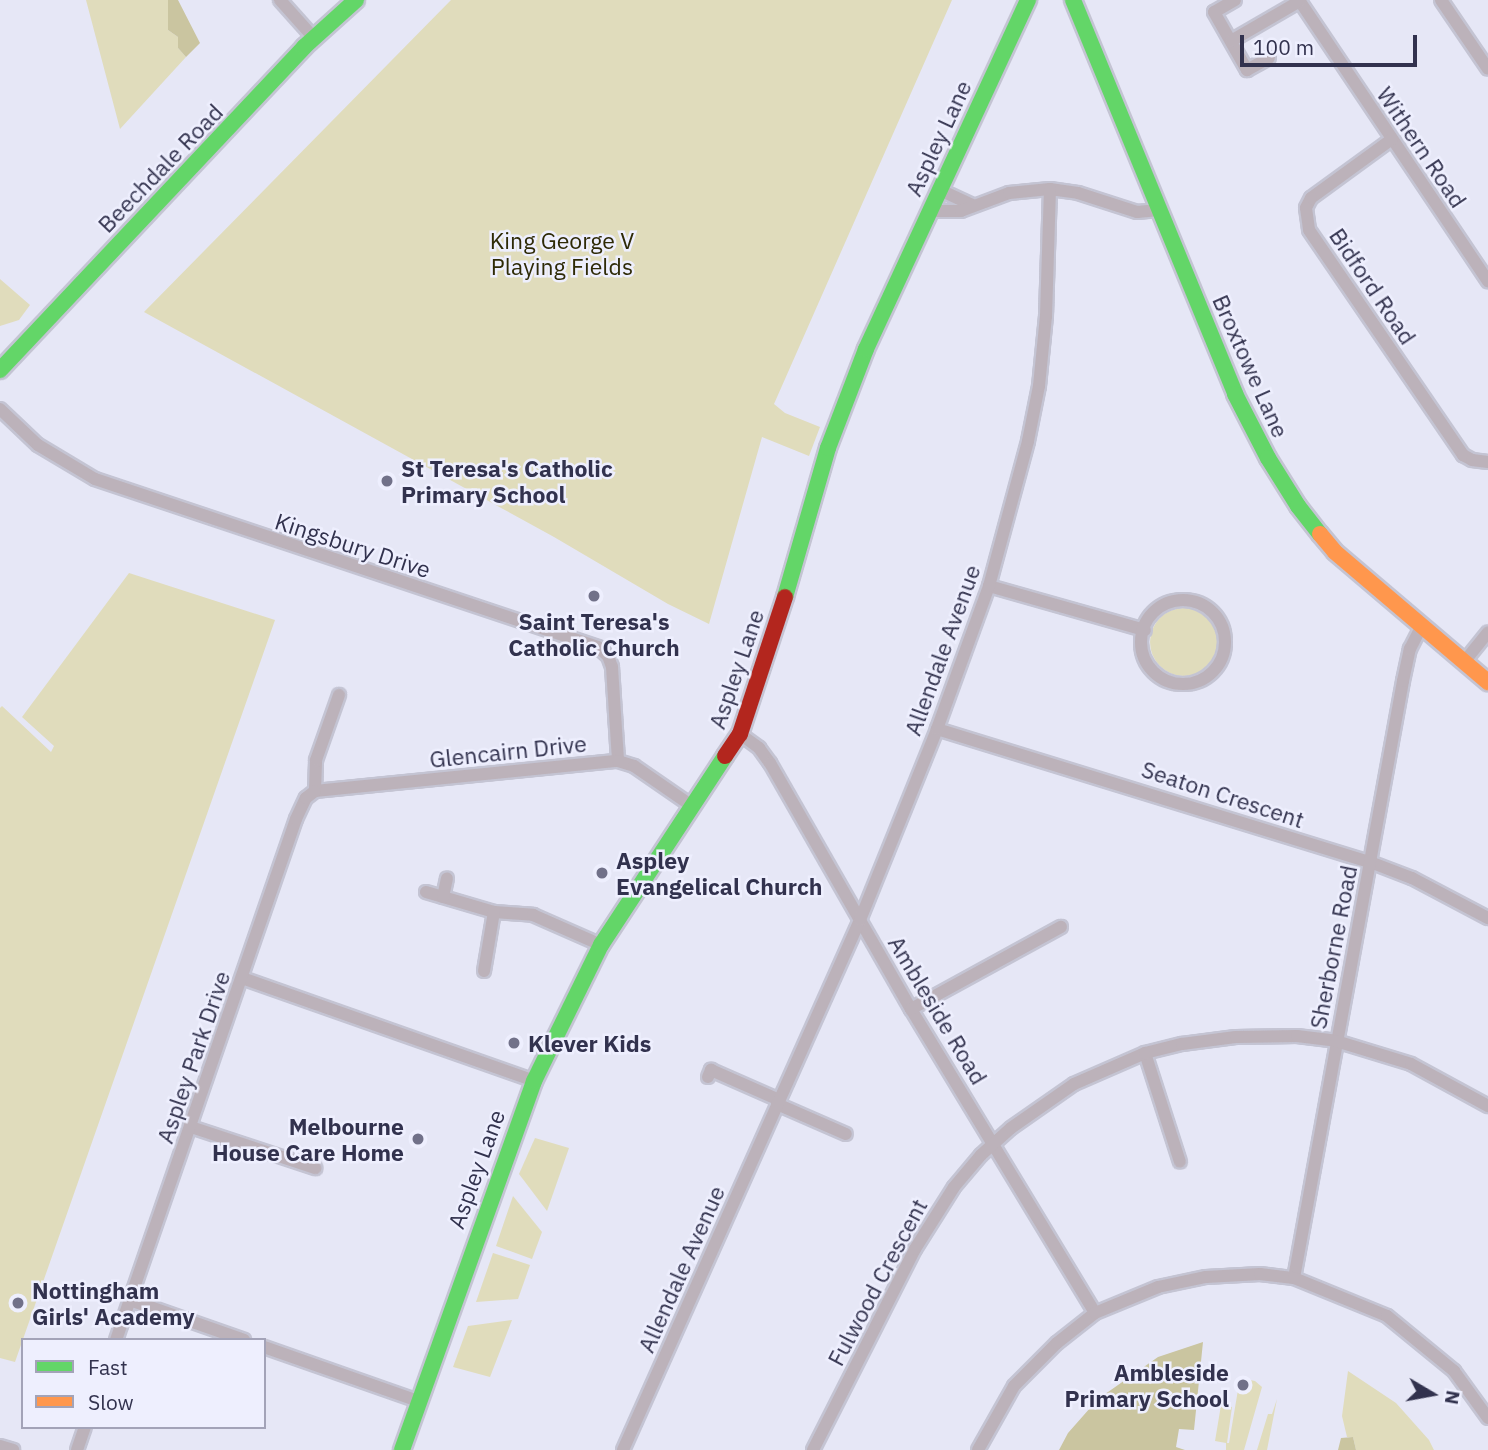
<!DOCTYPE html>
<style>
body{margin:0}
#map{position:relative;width:1488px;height:1450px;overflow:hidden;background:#e6e7f6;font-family:"IBM Plex Sans",sans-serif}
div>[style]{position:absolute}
.green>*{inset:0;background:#e0dcbc}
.round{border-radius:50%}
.forest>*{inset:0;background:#cac5a0}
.roads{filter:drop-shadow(2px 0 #c4c4d3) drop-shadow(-2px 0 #c4c4d3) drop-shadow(0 2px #c4c4d3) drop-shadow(0 -2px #c4c4d3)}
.street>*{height:12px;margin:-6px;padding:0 6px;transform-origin:6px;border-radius:6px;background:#bcb2ba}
.street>.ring{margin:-6px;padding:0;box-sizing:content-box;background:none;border:12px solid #bcb2ba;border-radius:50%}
.fast>*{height:16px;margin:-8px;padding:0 8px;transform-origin:8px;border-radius:8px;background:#63d668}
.slow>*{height:16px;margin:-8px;padding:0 8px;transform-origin:8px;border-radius:8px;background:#ff974d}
.jam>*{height:16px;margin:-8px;padding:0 8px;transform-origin:8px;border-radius:8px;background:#b3261e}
.dots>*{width:19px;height:19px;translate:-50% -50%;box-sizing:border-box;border:4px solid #eeeffe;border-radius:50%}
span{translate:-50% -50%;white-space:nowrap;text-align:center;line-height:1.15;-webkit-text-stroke:5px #eeeffe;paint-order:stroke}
.street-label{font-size:23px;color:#32324e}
.park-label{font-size:23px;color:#2e2a06}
.poi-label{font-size:23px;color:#32324e;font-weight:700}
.left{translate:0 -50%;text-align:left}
.right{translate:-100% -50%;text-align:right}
.legend{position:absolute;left:21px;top:1338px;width:245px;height:91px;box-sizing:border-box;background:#eeeffe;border:2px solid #a3a3b8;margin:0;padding:9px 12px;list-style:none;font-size:21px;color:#32324e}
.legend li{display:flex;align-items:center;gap:14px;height:35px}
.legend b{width:35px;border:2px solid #a3a3b8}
.north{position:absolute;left:1397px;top:1359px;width:70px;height:70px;-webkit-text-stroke:5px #eeeffe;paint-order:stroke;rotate:100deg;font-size:19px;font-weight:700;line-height:28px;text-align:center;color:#32324e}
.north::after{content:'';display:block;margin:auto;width:24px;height:32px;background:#32324e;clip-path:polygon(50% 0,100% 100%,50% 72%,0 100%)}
.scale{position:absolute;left:1240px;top:35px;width:177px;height:32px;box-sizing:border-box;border:4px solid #32324e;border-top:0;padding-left:9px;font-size:21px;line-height:24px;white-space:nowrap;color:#32324e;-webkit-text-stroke:5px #eeeffe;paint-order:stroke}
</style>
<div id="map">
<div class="green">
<div style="clip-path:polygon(86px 0,168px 0,168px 30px,178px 37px,178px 48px,186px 57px,120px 129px)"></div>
<div style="clip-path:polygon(451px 0,952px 0,774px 404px,785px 413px,820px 427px,809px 456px,762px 437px,709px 624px,668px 604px,554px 537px,144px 312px)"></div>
<div style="clip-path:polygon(0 279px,30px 305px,19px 320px,0 326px)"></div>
<div style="clip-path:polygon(129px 573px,275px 620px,15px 1362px,0 1358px,0 708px,2px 706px,51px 752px,54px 746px,22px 717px)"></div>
<div class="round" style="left:1150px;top:608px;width:68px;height:68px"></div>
<div style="clip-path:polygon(535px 1138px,569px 1148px,547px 1211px,519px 1174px)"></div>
<div style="clip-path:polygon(513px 1196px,542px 1232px,532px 1259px,496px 1246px)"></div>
<div style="clip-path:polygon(493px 1253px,530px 1265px,518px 1299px,476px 1302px)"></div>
<div style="clip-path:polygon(512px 1320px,490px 1377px,453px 1367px,468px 1326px)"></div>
<div style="clip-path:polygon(1348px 1371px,1396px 1403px,1429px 1440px,1434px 1450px,1356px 1450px,1353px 1437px,1347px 1437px,1342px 1416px)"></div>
<div style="clip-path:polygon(1240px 1378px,1255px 1381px,1262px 1387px,1244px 1450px,1226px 1450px,1226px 1443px,1215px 1441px,1221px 1405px,1232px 1407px,1227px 1443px,1229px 1443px)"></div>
<div style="clip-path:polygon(1277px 1399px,1267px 1450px,1257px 1450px,1268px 1414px,1272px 1414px)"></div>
</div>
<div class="forest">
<div style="clip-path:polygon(168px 0,178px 0,200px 43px,186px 57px,178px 48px,178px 37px,168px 30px)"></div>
<div style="clip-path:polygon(1203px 1342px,1194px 1430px,1179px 1429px,1176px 1447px,1185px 1450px,1059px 1450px,1068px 1433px,1098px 1399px,1158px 1357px)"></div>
<div style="clip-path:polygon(1353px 1437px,1356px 1450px,1338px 1450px,1341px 1438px)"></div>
</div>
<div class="roads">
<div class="street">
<div style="left:280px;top:0;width:51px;rotate:48.2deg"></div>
<div style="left:1235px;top:0;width:24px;rotate:150deg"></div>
<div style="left:1214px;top:12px;width:67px;rotate:60.4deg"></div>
<div style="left:1247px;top:70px;width:25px;rotate:-29deg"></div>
<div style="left:1299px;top:0;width:339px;rotate:56.1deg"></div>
<div style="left:1441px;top:0;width:83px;rotate:55.7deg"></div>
<div style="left:1231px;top:41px;width:80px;rotate:-30.1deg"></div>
<div style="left:1392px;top:139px;width:100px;rotate:143.9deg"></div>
<div style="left:1311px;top:198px;width:11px;rotate:117deg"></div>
<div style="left:1306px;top:208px;width:22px;rotate:82deg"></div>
<div style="left:1309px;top:230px;width:273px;rotate:55.6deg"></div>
<div style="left:1463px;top:455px;width:10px;rotate:29deg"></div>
<div style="left:1472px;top:460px;width:16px;rotate:7deg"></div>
<div style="left:940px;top:190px;width:35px;rotate:25deg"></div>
<div style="left:929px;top:211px;width:32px"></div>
<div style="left:961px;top:211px;width:51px;rotate:-20.6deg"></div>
<div style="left:1009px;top:193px;width:41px;rotate:-5.6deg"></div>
<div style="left:1050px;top:189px;width:28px;rotate:8deg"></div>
<div style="left:1078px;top:193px;width:62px;rotate:17.9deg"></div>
<div style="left:1137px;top:212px;width:22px;rotate:-5deg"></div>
<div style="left:0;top:409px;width:52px;rotate:43.5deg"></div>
<div style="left:38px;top:445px;width:66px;rotate:30.8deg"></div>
<div style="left:95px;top:479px;width:530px;rotate:18.47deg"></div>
<div style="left:598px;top:647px;width:13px;rotate:42deg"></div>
<div style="left:608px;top:656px;width:12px;rotate:70deg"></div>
<div style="left:612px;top:667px;width:94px;rotate:86.3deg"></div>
<div style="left:989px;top:586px;width:162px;rotate:15.8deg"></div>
<div class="ring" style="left:1141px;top:600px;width:72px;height:72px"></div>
<div style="left:1464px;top:662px;width:38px;rotate:-51deg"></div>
<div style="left:937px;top:729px;width:453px;rotate:17.1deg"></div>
<div style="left:1370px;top:862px;width:45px;rotate:20.9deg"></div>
<div style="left:1412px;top:878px;width:86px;rotate:27.8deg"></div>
<div style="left:740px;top:734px;width:24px;rotate:36deg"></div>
<div style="left:759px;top:748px;width:19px;rotate:54deg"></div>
<div style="left:770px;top:763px;width:284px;rotate:60.2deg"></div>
<div style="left:911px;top:1009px;width:355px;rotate:58.8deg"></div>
<div style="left:315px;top:791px;width:304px;rotate:-5.7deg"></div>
<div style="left:618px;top:761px;width:17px;rotate:17deg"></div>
<div style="left:634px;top:766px;width:70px;rotate:34.6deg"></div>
<div style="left:315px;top:791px;width:31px;rotate:-88deg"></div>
<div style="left:316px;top:760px;width:69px;rotate:-70.5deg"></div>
<div style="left:426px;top:892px;width:71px;rotate:16.4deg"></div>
<div style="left:494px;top:912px;width:39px;rotate:4deg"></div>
<div style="left:533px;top:915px;width:74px;rotate:23.8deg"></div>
<div style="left:443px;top:897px;width:19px;rotate:-78deg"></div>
<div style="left:484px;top:971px;width:60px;rotate:-80.4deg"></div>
<div style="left:242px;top:978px;width:310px;rotate:19.4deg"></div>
<div style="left:911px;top:1009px;width:171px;rotate:-28.7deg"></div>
<div style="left:1145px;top:1053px;width:114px;rotate:72.2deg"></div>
<div style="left:708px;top:1077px;width:8px;rotate:-67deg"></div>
<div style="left:711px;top:1070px;width:74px;rotate:23.8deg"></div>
<div style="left:777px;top:1104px;width:75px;rotate:23.5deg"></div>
<div style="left:191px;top:1127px;width:131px;rotate:18.3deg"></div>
<div style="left:1294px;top:1278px;width:607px;rotate:-79.65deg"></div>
<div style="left:1403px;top:681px;width:33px;rotate:-78deg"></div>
<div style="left:1410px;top:649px;width:25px;rotate:-63deg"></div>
<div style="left:130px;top:1300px;width:121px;rotate:19.3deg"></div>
<div style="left:116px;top:1340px;width:551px;rotate:-70.94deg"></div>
<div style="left:296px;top:819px;width:23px;rotate:-65deg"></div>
<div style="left:306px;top:798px;width:11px;rotate:-38deg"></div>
<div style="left:264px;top:1347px;width:163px;rotate:19.3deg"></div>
<div style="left:0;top:1446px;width:14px;rotate:17deg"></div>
<div style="left:77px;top:1450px;width:24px;rotate:-71deg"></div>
<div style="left:623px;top:1450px;width:581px;rotate:-65.91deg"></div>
<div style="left:860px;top:920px;width:206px;rotate:-68deg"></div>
<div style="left:937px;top:729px;width:152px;rotate:-70deg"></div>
<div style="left:989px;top:586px;width:150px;rotate:-74.9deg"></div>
<div style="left:1028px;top:441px;width:56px;rotate:-78.7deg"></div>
<div style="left:1039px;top:386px;width:70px;rotate:-84.3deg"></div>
<div style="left:1046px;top:316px;width:127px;rotate:-88.2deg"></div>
<div style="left:813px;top:1450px;width:225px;rotate:-63.1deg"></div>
<div style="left:915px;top:1249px;width:73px;rotate:-57.8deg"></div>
<div style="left:954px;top:1187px;width:42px;rotate:-49.8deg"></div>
<div style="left:981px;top:1155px;width:40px;rotate:-42deg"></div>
<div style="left:1011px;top:1128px;width:77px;rotate:-34.9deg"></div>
<div style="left:1074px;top:1084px;width:77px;rotate:-23.6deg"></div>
<div style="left:1145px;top:1053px;width:38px;rotate:-14deg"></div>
<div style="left:1182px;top:1044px;width:54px;rotate:-7.4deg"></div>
<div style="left:1236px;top:1037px;width:61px;rotate:-0.9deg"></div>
<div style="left:1297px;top:1036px;width:39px;rotate:7deg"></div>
<div style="left:1336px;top:1041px;width:78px;rotate:17deg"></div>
<div style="left:1411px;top:1064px;width:88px;rotate:28.6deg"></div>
<div style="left:978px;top:1450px;width:73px;rotate:-60.6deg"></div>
<div style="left:1014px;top:1386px;width:61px;rotate:-45deg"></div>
<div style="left:1057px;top:1343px;width:48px;rotate:-38.3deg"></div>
<div style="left:1095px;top:1313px;width:68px;rotate:-22.4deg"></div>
<div style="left:1158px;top:1287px;width:49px;rotate:-11.8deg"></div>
<div style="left:1206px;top:1277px;width:54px;rotate:-3.2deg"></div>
<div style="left:1260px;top:1274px;width:34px;rotate:7deg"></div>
<div style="left:1294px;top:1278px;width:100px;rotate:22.2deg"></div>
<div style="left:1387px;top:1316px;width:87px;rotate:39.4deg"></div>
<div style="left:1454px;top:1371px;width:58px;rotate:54.1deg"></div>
</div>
<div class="fast">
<div style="left:1073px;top:0;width:426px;rotate:67.6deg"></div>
<div style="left:1235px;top:394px;width:72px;rotate:62.7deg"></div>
<div style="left:1268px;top:458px;width:57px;rotate:58deg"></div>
<div style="left:1298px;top:506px;width:36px;rotate:52deg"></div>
<div style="left:0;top:370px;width:444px;rotate:-46.7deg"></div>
<div style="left:304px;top:47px;width:70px;rotate:-42.1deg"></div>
<div style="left:785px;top:597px;width:155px;rotate:-73.9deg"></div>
<div style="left:828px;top:448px;width:106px;rotate:-69deg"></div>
<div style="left:866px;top:349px;width:385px;rotate:-65.1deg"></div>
<div style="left:402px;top:1450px;width:392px;rotate:-70.3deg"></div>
<div style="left:534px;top:1081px;width:152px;rotate:-63.8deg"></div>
<div style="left:601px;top:945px;width:226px;rotate:-56.7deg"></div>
</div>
<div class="slow">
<div style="left:1320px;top:534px;width:23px;rotate:50deg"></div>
<div style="left:1335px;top:552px;width:201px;rotate:40.4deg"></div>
</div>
<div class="jam">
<div style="left:725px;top:756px;width:27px;rotate:-56deg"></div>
<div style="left:740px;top:734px;width:144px;rotate:-71.8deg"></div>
</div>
</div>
<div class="dots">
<div style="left:387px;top:481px;background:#717189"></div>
<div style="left:594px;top:596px;background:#717189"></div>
<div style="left:602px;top:873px;background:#717189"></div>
<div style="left:514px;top:1043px;background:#717189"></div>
<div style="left:418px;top:1139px;background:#717189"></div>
<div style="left:18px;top:1303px;background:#717189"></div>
<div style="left:1243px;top:1385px;background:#717189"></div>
</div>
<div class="street-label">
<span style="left:938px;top:138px;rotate:-65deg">Aspley Lane</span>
<span style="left:1422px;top:147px;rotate:56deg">Withern Road</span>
<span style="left:160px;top:168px;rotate:-46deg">Beechdale Road</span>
<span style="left:1373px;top:286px;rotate:56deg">Bidford Road</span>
<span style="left:1251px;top:366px;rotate:66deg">Broxtowe Lane</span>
<span style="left:353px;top:545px;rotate:18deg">Kingsbury Drive</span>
<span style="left:942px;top:650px;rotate:-70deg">Allendale Avenue</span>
<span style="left:736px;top:669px;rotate:-71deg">Aspley Lane</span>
<span style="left:508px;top:751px;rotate:-6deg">Glencairn Drive</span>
<span style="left:1223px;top:794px;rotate:18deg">Seaton Crescent</span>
<span style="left:1333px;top:947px;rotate:-79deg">Sherborne Road</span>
<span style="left:938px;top:1010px;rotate:59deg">Ambleside Road</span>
<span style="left:193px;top:1057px;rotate:-71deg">Aspley Park Drive</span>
<span style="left:476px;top:1169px;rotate:-70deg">Aspley Lane</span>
<span style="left:681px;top:1269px;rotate:-66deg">Allendale Avenue</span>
<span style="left:877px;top:1282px;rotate:-62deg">Fulwood Crescent</span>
</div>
<div class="park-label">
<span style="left:562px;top:253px">King George V<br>Playing Fields</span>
</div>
<div class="poi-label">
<span class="left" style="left:401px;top:481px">St Teresa's Catholic<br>Primary School</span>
<span style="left:594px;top:634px">Saint Teresa's<br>Catholic Church</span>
<span class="left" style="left:616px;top:873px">Aspley<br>Evangelical Church</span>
<span class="left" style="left:528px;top:1043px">Klever Kids</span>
<span class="right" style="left:404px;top:1139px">Melbourne<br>House Care Home</span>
<span class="left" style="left:32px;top:1303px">Nottingham<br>Girls' Academy</span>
<span class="right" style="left:1229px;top:1385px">Ambleside<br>Primary School</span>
</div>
<ul class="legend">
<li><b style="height:9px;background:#63d668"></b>Fast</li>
<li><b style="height:9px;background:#ff974d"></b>Slow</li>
</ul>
<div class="north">N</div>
<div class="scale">100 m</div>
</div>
